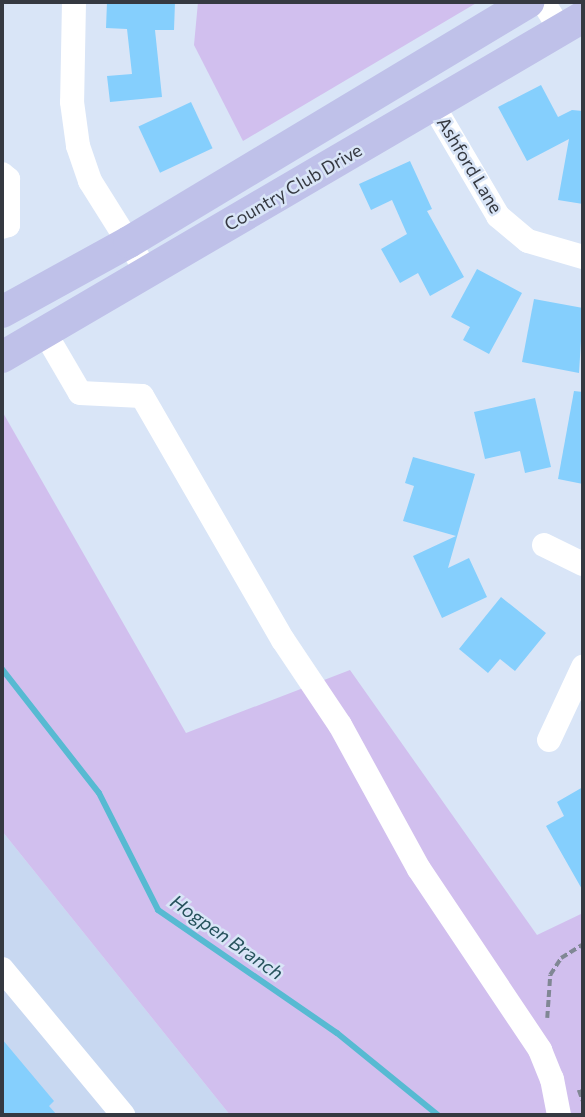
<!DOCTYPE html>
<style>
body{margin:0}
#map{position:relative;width:585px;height:1117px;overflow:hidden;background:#d9e5f7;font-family:Commissioner,sans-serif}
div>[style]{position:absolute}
.built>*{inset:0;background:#c8d8f1}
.green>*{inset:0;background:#d1bfee}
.stream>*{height:6px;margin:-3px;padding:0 3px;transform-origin:3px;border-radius:3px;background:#57bad2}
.building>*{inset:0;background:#85cffd;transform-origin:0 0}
.path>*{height:3.5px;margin-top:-1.75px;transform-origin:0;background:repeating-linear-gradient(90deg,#808794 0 7px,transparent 0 10.5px)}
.minor>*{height:24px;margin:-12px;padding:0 12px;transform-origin:12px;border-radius:12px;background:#fff}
.major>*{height:32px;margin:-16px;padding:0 16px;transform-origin:16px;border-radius:16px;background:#bfc1e9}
span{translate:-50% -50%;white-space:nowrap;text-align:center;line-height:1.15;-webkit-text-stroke:5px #d9e5f7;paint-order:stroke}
.street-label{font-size:18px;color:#353941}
.water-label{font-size:19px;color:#26525c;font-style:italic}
.frame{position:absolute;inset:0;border:4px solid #353941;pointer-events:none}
</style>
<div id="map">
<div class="built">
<div style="clip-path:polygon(2px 831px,230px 1115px,2px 1115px)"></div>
</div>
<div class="green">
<div style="clip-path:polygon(198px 2px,478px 2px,243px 141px,194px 45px)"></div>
<div style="clip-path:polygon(2px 411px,186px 733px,350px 670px,537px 935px,583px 913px,583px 1115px,230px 1115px,2px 831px)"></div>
</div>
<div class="stream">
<div style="left:2px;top:669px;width:157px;rotate:52deg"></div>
<div style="left:99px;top:793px;width:131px;rotate:63.2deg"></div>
<div style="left:158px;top:910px;width:217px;rotate:34.5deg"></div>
<div style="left:337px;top:1033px;width:130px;rotate:39.1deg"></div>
</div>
<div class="building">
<div style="clip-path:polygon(107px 2px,175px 2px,174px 30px,155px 30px,162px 97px,110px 102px,107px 76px,132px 74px,127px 29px,106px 28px)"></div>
<div style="clip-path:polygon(541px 85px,558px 117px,572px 110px,583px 111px,583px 204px,558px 200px,569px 139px,527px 161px,498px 107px)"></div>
<div style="left:191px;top:102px;width:51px;height:58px;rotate:65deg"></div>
<div style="clip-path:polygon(410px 161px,432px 209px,427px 211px,464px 277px,430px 296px,418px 273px,400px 283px,381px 249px,407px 234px,392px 200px,371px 210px,359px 184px)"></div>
<div style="clip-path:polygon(477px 269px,522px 293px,489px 354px,463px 340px,470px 327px,451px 317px)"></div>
<div style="clip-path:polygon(534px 299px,583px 308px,579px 373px,522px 362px)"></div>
<div style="clip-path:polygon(574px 391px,583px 392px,583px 484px,558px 479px)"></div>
<div style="clip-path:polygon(535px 398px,551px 467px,525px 473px,520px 451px,485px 459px,474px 412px)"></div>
<div style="clip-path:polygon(413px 457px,475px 474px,448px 568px,469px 558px,487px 597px,442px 618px,413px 556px,456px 536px,403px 521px,414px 486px,405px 483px)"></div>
<div style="clip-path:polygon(501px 597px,546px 633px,515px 671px,500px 659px,488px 673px,459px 649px)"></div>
<div style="clip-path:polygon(583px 787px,583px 891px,546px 826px,564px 816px,557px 802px)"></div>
<div style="clip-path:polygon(2px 1039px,54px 1101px,49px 1106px,57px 1115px,2px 1115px)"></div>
</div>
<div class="path">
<div style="left:547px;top:1018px;width:43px;rotate:-86deg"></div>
<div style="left:550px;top:975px;width:20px;rotate:-57deg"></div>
<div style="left:561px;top:958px;width:26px;rotate:-32deg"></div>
<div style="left:579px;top:1090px;width:12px;rotate:70deg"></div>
</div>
<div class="minor">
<div style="left:74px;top:2px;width:100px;rotate:91.1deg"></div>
<div style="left:72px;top:102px;width:44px;rotate:82.2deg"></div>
<div style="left:78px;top:146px;width:37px;rotate:71deg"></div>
<div style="left:90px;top:181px;width:107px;rotate:57.9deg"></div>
<div style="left:543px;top:2px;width:32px;rotate:58deg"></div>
<div style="left:433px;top:105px;width:129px;rotate:59.6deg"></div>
<div style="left:498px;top:216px;width:39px;rotate:40deg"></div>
<div style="left:528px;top:241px;width:57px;rotate:16.2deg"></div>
<div style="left:2px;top:174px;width:8px;rotate:40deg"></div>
<div style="left:8px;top:179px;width:46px;rotate:90deg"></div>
<div style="left:8px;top:225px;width:6px;rotate:162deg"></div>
<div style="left:45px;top:333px;width:69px;rotate:59.7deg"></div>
<div style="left:80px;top:393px;width:62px;rotate:2.8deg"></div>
<div style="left:142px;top:396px;width:282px;rotate:60deg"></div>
<div style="left:283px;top:640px;width:102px;rotate:56.2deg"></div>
<div style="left:340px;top:725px;width:164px;rotate:61.3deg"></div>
<div style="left:419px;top:869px;width:218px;rotate:56.2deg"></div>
<div style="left:540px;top:1050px;width:31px;rotate:68deg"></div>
<div style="left:552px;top:1079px;width:37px;rotate:79deg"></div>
<div style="left:544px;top:545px;width:43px;rotate:26deg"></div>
<div style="left:549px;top:740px;width:81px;rotate:-65deg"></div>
<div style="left:2px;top:969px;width:190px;rotate:50.3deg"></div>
</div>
<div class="major">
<div style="left:2px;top:312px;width:145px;rotate:-28.9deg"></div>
<div style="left:129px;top:242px;width:466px;rotate:-31deg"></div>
<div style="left:2px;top:357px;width:673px;rotate:-30.34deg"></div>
</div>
<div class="street-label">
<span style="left:470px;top:165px;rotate:59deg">Ashford Lane</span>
<span style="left:293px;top:187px;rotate:-30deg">Country Club Drive</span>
</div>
<div class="water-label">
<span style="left:227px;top:937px;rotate:35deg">Hogpen Branch</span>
</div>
<div class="frame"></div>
</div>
